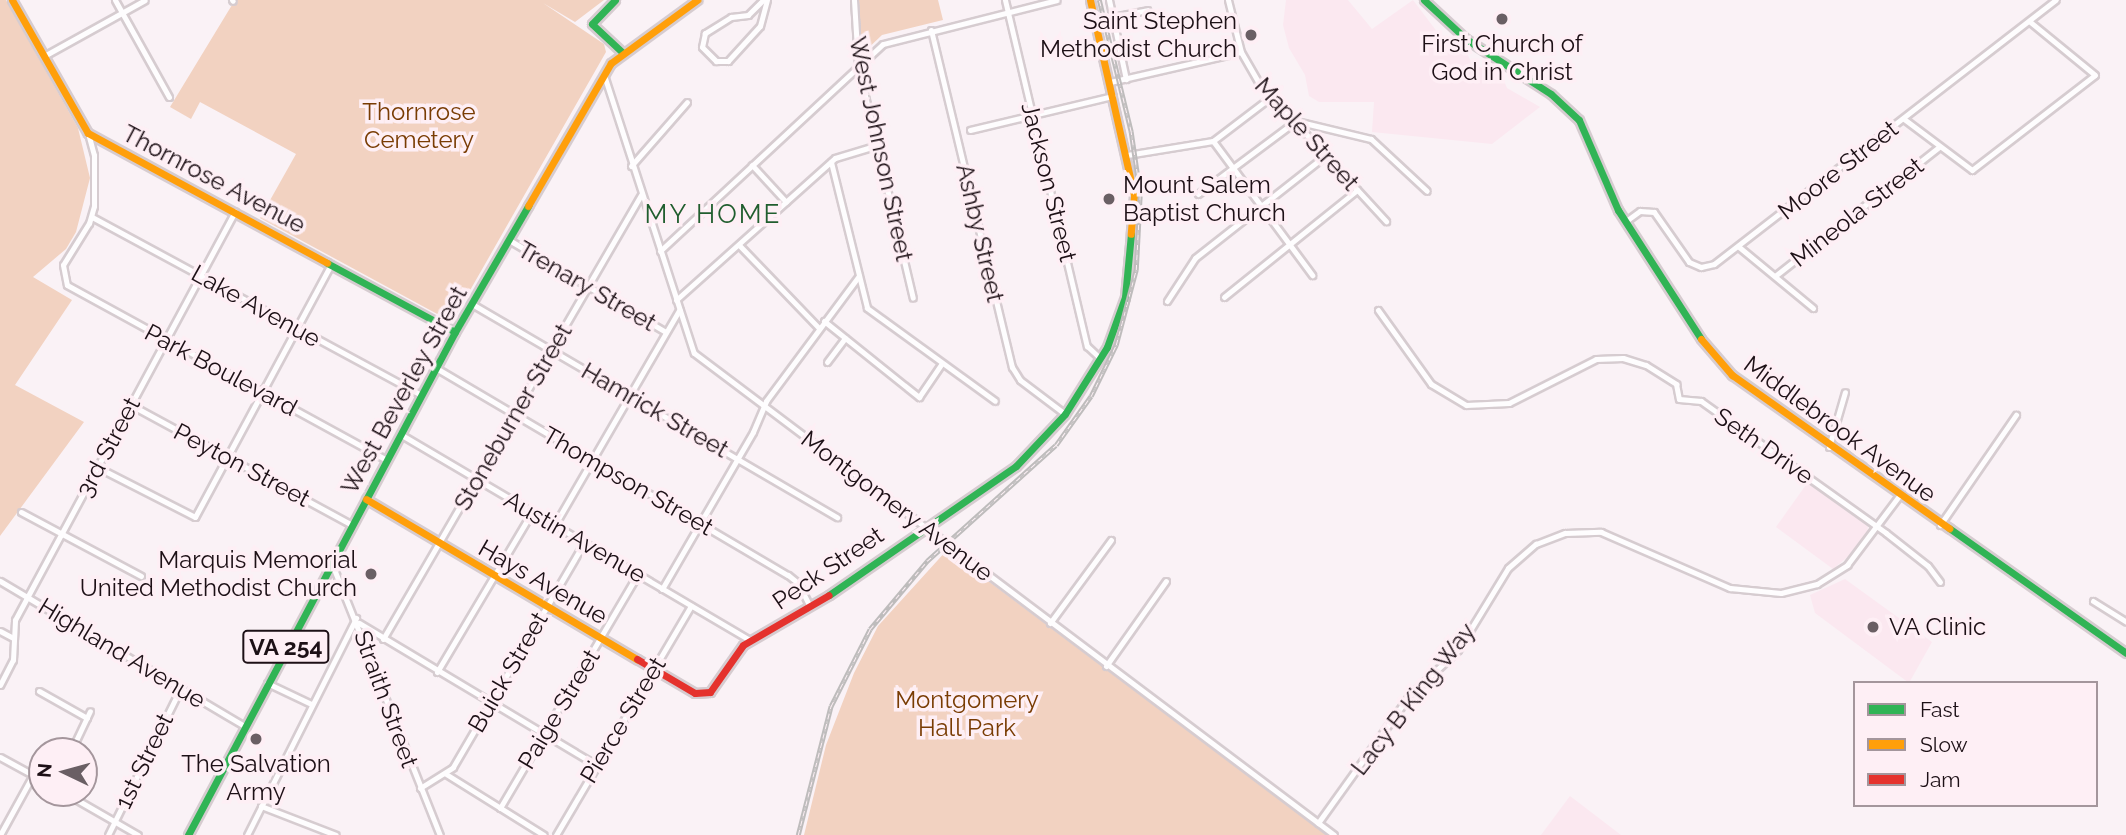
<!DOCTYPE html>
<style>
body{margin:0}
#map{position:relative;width:2126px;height:835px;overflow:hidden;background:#faf2f6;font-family:Raleway,sans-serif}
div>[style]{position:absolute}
.built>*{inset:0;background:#fbe8f0}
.green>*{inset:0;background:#f2d2c1}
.roads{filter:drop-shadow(2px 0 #d6ccd0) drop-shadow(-2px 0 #d6ccd0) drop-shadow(0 2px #d6ccd0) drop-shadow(0 -2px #d6ccd0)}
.street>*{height:5px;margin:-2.5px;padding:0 2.5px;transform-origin:2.5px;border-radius:2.5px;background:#fefdfe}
.fast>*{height:7px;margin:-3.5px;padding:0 3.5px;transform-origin:3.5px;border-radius:3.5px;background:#30b455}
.slow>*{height:7px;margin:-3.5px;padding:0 3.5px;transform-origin:3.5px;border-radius:3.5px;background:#ff9f0a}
.jam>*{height:7px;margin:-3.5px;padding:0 3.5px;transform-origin:3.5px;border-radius:3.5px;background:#e5322d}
.rail>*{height:4.5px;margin-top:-2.25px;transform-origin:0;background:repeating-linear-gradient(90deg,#feeff5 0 5px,#bebcbc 0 10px);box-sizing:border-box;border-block:2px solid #bebcbc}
.dots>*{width:19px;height:19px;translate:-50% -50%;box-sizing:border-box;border:4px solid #feeff5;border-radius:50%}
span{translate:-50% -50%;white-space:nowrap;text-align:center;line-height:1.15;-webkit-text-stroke:7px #feeff5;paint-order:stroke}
.shield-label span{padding:2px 5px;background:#feeff5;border:2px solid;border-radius:5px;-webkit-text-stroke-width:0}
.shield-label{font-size:23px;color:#1d1016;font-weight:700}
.poi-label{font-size:24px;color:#1d1016}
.right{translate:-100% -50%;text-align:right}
.left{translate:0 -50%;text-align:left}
.park-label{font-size:24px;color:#793c03}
.street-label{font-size:24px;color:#1d1016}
.neighbourhood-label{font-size:26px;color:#205e2e;letter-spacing:2px}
.legend{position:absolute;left:1853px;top:681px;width:245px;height:126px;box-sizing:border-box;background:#feeff5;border:2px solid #a4969c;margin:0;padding:9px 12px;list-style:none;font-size:21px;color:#1d1016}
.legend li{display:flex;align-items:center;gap:14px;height:35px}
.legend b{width:35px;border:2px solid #a4969c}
.north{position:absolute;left:28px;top:737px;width:70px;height:70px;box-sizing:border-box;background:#feeff5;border:2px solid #a4969c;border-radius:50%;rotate:275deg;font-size:19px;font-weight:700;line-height:28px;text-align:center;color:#1d1016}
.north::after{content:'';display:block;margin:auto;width:24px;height:32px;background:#6a5f64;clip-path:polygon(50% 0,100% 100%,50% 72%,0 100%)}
</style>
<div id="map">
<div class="built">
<div style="clip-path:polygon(1286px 0,1348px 0,1372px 29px,1413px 0,1438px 33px,1466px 52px,1473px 65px,1501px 74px,1507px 88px,1540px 107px,1492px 144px,1372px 132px,1374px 102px,1319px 102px,1309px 96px,1305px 75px,1289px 48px,1283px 25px)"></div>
<div style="clip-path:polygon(1808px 482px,1868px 526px,1867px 535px,1855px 551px,1833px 569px,1776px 527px)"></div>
<div style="clip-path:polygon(1845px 579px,1932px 642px,1909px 683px,1815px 613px,1810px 595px)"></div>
<div style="clip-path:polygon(1570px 796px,1621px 835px,1541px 835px)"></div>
</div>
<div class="green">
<div style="clip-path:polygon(0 0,6px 0,78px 128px,90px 178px,76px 232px,66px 249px,33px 277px,72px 300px,15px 385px,84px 422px,0 536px)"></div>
<div style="clip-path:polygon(235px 0,604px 0,575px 22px,543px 3px,604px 44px,606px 52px,452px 322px,260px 218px,296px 154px,200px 102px,191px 119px,170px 107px)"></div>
<div style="clip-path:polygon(859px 0,938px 0,943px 20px,882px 35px,861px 55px)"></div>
<div style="clip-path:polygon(947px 550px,1226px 759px,1329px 835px,804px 835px,826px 745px,854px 673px,878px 626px)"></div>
</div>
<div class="roads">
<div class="street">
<div style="left:115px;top:0;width:111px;rotate:60.9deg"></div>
<div style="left:232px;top:0;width:1px;rotate:45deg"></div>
<div style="left:763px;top:0;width:21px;rotate:135deg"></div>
<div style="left:748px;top:15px;width:17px;rotate:173deg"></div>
<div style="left:731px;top:17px;width:31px;rotate:148deg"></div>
<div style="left:705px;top:33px;width:14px;rotate:102deg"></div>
<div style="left:702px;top:47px;width:20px;rotate:45deg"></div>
<div style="left:716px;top:61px;width:12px"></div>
<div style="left:728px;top:61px;width:47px;rotate:-47.6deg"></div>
<div style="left:760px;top:26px;width:27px;rotate:-75deg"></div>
<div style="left:854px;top:0;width:66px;rotate:86.5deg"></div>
<div style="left:858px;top:66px;width:238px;rotate:76.7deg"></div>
<div style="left:1005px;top:0;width:356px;rotate:76.7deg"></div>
<div style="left:1087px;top:346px;width:18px;rotate:43deg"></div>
<div style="left:1109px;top:0;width:81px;rotate:77.9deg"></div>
<div style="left:1228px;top:0;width:54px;rotate:76deg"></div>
<div style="left:1241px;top:52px;width:36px;rotate:60deg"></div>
<div style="left:1259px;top:83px;width:188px;rotate:47.4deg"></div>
<div style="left:1112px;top:17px;width:36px;rotate:-11deg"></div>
<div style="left:931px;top:30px;width:347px;rotate:76.5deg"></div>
<div style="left:1012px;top:367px;width:15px;rotate:58deg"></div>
<div style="left:1020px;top:380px;width:56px;rotate:37.1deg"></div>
<div style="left:44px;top:56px;width:115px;rotate:-29deg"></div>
<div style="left:604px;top:75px;width:292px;rotate:72.1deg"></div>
<div style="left:694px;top:353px;width:801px;rotate:36.98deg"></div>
<div style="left:1110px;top:82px;width:134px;rotate:-12.9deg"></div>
<div style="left:1904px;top:119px;width:85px;rotate:36.9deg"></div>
<div style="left:1972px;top:170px;width:155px;rotate:-37.7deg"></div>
<div style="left:2095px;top:75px;width:85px;rotate:-140.7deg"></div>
<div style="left:970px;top:130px;width:147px;rotate:-13.4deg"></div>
<div style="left:88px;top:133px;width:23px;rotate:75deg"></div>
<div style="left:94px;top:155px;width:51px;rotate:90deg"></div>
<div style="left:94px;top:206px;width:18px;rotate:106deg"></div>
<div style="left:89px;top:223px;width:49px;rotate:121.8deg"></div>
<div style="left:63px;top:265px;width:20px;rotate:79deg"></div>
<div style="left:67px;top:285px;width:365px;rotate:28.7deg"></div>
<div style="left:1213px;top:141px;width:167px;rotate:53.5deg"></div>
<div style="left:1127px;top:155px;width:87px;rotate:-9.2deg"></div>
<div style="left:1213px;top:141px;width:73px;rotate:-37.2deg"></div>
<div style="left:831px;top:162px;width:150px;rotate:76.1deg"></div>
<div style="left:867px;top:308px;width:158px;rotate:36deg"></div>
<div style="left:752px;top:165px;width:50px;rotate:47.4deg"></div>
<div style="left:631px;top:166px;width:85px;rotate:-48.8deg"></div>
<div style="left:1198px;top:194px;width:122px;rotate:-36.7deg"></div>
<div style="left:1296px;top:121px;width:77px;rotate:13.5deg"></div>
<div style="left:1371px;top:139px;width:76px;rotate:42.9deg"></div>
<div style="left:92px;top:217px;width:374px;rotate:28.4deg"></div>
<div style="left:1626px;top:221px;width:17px;rotate:-36deg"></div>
<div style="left:1640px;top:211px;width:14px;rotate:4deg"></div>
<div style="left:1654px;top:212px;width:61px;rotate:55deg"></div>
<div style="left:1689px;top:262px;width:13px;rotate:23deg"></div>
<div style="left:1701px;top:267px;width:13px;rotate:-13deg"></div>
<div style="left:1714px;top:264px;width:432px;rotate:-37.7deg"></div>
<div style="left:509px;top:240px;width:182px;rotate:30.4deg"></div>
<div style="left:739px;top:245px;width:115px;rotate:46.1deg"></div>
<div style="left:1739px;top:247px;width:96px;rotate:39.5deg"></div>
<div style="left:660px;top:251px;width:304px;rotate:-42.9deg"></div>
<div style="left:883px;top:44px;width:179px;rotate:-14.2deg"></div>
<div style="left:1775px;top:276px;width:209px;rotate:-38.2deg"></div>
<div style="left:1224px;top:297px;width:171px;rotate:-38.8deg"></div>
<div style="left:676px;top:300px;width:213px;rotate:-41.8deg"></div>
<div style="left:835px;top:158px;width:45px;rotate:-16.8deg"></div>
<div style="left:1167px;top:301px;width:51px;rotate:-56.9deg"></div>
<div style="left:1195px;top:258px;width:167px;rotate:-38.2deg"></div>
<div style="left:472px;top:304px;width:423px;rotate:30.3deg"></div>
<div style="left:1378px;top:310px;width:91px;rotate:54.4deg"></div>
<div style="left:1431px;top:384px;width:41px;rotate:31deg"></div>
<div style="left:1466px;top:405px;width:43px;rotate:-2.7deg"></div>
<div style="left:1509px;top:403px;width:97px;rotate:-26.8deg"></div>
<div style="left:1596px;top:359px;width:27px;rotate:-2deg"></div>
<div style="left:1623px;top:358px;width:24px;rotate:17deg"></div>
<div style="left:1646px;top:365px;width:36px;rotate:32deg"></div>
<div style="left:1676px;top:384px;width:15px;rotate:79deg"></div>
<div style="left:1679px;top:399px;width:22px;rotate:5deg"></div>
<div style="left:1701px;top:401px;width:227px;rotate:35.5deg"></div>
<div style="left:1886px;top:533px;width:53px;rotate:38.2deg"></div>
<div style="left:1928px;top:566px;width:20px;rotate:53deg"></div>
<div style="left:824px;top:321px;width:122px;rotate:38.7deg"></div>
<div style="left:919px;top:397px;width:41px;rotate:-55.9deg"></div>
<div style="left:827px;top:362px;width:30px;rotate:-53deg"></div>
<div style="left:436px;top:368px;width:408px;rotate:30.5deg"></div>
<div style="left:788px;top:575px;width:13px;rotate:39deg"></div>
<div style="left:798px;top:583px;width:25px;rotate:63deg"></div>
<div style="left:131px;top:405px;width:251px;rotate:28.5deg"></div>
<div style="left:400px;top:434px;width:407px;rotate:30.5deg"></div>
<div style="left:1829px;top:447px;width:57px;rotate:-73.8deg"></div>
<div style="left:97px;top:467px;width:110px;rotate:27deg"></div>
<div style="left:195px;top:517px;width:287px;rotate:-61.7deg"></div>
<div style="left:21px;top:512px;width:136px;rotate:28.1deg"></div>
<div style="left:1940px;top:525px;width:134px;rotate:-55.4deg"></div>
<div style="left:554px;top:526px;width:250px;rotate:-59.9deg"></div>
<div style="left:332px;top:564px;width:292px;rotate:68.3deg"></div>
<div style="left:0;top:581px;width:282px;rotate:30.7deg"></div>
<div style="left:662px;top:589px;width:181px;rotate:-59.9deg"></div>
<div style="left:753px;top:432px;width:34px;rotate:-67deg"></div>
<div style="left:766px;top:401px;width:156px;rotate:-53.4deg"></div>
<div style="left:2093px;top:601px;width:39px;rotate:32deg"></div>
<div style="left:359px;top:623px;width:276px;rotate:30.9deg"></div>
<div style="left:1050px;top:623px;width:103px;rotate:-53.7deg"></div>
<div style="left:0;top:631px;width:15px;rotate:28deg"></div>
<div style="left:383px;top:639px;width:514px;rotate:-59.84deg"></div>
<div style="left:1106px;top:666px;width:104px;rotate:-54.8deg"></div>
<div style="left:437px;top:672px;width:186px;rotate:-59.3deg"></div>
<div style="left:267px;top:683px;width:49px;rotate:25.5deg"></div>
<div style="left:0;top:685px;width:28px;rotate:-63deg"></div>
<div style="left:13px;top:660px;width:40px;rotate:-87.1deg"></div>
<div style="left:15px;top:620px;width:464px;rotate:-61.7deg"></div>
<div style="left:39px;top:691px;width:55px;rotate:29.4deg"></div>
<div style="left:71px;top:751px;width:44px;rotate:-64.6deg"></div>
<div style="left:0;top:757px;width:48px;rotate:28.7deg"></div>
<div style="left:446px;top:774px;width:115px;rotate:31.9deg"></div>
<div style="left:420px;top:788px;width:39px;rotate:-32deg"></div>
<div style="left:453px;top:767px;width:259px;rotate:-59.7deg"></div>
<div style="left:65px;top:793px;width:84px;rotate:29.9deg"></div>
<div style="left:261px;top:806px;width:80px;rotate:21.1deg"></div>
<div style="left:500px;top:808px;width:272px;rotate:-59.5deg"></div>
<div style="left:1318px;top:823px;width:156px;rotate:-54.4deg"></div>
<div style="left:1409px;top:696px;width:67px;rotate:-43.2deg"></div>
<div style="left:1458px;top:650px;width:96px;rotate:-58.6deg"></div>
<div style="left:1508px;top:568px;width:37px;rotate:-41deg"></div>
<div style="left:1536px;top:544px;width:31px;rotate:-21deg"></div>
<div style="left:1565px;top:533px;width:36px;rotate:-2deg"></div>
<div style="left:1601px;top:532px;width:141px;rotate:23.5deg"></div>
<div style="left:1730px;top:588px;width:51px;rotate:5.6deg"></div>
<div style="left:1781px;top:593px;width:37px;rotate:-14deg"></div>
<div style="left:1817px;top:584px;width:36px;rotate:-32deg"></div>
<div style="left:1847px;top:565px;width:86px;rotate:-53deg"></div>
<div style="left:0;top:835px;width:68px;rotate:-61.2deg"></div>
<div style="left:108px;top:835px;width:165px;rotate:-63.7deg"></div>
<div style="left:247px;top:835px;width:243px;rotate:-63.3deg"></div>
<div style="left:556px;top:835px;width:266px;rotate:-59.5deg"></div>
</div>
<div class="fast">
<div style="left:615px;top:0;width:33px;rotate:134deg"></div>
<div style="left:592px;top:24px;width:41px;rotate:43deg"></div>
<div style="left:1424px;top:0;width:57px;rotate:42.9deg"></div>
<div style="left:1466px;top:39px;width:101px;rotate:32.9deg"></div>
<div style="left:1551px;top:94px;width:38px;rotate:43deg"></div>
<div style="left:1579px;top:120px;width:98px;rotate:66.6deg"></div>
<div style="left:1618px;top:210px;width:153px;rotate:57.2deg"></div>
<div style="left:327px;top:263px;width:145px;rotate:28.3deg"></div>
<div style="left:1949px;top:528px;width:217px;rotate:35.2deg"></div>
<div style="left:829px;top:595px;width:227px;rotate:-34.6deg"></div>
<div style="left:1016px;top:466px;width:71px;rotate:-46.7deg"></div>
<div style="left:1065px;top:414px;width:79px;rotate:-57.9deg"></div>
<div style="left:1107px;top:347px;width:53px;rotate:-70.2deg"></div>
<div style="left:1125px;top:297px;width:63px;rotate:-84.6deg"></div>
<div style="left:188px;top:835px;width:569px;rotate:-62.04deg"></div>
<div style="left:455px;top:332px;width:146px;rotate:-59.9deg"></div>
</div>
<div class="slow">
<div style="left:12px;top:0;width:153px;rotate:60.3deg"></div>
<div style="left:88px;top:133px;width:272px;rotate:28.5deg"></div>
<div style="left:1090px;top:0;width:201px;rotate:77.3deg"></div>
<div style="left:1134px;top:196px;width:38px;rotate:95deg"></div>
<div style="left:528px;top:206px;width:165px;rotate:-59.9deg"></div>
<div style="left:611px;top:63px;width:107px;rotate:-36.2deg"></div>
<div style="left:1701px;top:339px;width:48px;rotate:49.3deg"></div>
<div style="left:1732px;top:375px;width:266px;rotate:35.2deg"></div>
<div style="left:366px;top:499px;width:315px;rotate:30.6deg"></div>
</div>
<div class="jam">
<div style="left:637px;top:659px;width:67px;rotate:30.4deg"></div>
<div style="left:695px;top:693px;width:15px;rotate:-4deg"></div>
<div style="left:710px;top:692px;width:57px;rotate:-54.9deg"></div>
<div style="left:743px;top:645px;width:99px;rotate:-30.2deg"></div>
</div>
</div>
<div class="rail">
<div style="left:798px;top:835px;width:133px;rotate:-75.7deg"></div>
<div style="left:831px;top:706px;width:86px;rotate:-63.1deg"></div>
<div style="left:870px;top:629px;width:89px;rotate:-50deg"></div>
<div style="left:927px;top:561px;width:173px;rotate:-42deg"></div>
<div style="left:1056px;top:445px;width:60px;rotate:-54.5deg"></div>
<div style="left:1091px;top:396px;width:57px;rotate:-63.9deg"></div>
<div style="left:1116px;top:345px;width:78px;rotate:-75.1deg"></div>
<div style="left:1136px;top:270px;width:76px;rotate:-87deg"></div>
<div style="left:1140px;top:194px;width:63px;rotate:-98.3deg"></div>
<div style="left:1131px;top:132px;width:136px;rotate:-103.6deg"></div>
</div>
<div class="dots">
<div style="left:1502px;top:19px;background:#6a5f64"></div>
<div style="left:1251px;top:35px;background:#6a5f64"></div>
<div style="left:1109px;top:199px;background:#6a5f64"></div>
<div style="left:371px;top:574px;background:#6a5f64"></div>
<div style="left:1873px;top:627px;background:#6a5f64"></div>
<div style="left:256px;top:739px;background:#6a5f64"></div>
</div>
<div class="shield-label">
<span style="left:286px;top:647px">VA 254</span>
</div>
<div class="poi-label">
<span class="right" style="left:1237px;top:35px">Saint Stephen<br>Methodist Church</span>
<span style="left:1502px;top:58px">First Church of<br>God in Christ</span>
<span class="left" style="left:1123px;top:199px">Mount Salem<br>Baptist Church</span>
<span class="right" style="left:357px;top:574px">Marquis Memorial<br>United Methodist Church</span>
<span class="left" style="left:1889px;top:627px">VA Clinic</span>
<span style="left:256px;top:778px">The Salvation<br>Army</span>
</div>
<div class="park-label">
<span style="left:419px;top:126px">Thornrose<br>Cemetery</span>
<span style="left:967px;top:714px">Montgomery<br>Hall Park</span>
</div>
<div class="street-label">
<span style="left:1307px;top:134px;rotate:48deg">Maple Street</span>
<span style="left:881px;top:149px;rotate:78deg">West Johnson Street</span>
<span style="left:1838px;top:170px;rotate:-38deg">Moore Street</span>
<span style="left:214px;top:179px;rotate:28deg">Thornrose Avenue</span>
<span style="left:1049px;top:182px;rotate:76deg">Jackson Street</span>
<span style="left:1857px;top:212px;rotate:-38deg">Mineola Street</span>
<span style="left:980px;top:233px;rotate:77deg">Ashby Street</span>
<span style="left:587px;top:286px;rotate:30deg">Trenary Street</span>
<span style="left:256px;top:306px;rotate:29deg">Lake Avenue</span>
<span style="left:221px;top:370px;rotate:28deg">Park Boulevard</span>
<span style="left:404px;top:390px;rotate:-61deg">West Beverley Street</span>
<span style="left:655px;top:410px;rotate:30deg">Hamrick Street</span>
<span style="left:513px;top:417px;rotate:-60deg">Stoneburner Street</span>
<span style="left:1840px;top:429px;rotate:36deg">Middlebrook Avenue</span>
<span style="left:1764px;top:446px;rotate:35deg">Seth Drive</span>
<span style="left:108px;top:447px;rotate:-62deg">3rd Street</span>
<span style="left:242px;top:465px;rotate:28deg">Peyton Street</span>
<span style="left:628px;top:481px;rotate:30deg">Thompson Street</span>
<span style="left:897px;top:506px;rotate:37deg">Montgomery Avenue</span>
<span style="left:575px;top:537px;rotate:30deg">Austin Avenue</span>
<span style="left:828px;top:568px;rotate:-34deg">Peck Street</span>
<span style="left:543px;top:582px;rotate:30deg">Hays Avenue</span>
<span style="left:122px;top:653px;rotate:31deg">Highland Avenue</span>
<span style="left:508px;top:672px;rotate:-60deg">Buick Street</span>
<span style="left:386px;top:699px;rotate:70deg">Straith Street</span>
<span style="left:1413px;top:699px;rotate:-52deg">Lacy B King Way</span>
<span style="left:559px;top:709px;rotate:-59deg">Paige Street</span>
<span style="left:623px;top:720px;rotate:-59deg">Pierce Street</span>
<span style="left:144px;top:761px;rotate:-64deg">1st Street</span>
</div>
<div class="neighbourhood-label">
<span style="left:713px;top:215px">MY HOME</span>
</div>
<ul class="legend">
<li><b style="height:9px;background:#30b455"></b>Fast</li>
<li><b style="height:9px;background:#ff9f0a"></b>Slow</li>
<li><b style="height:9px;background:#e5322d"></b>Jam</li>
</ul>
<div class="north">N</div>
</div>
